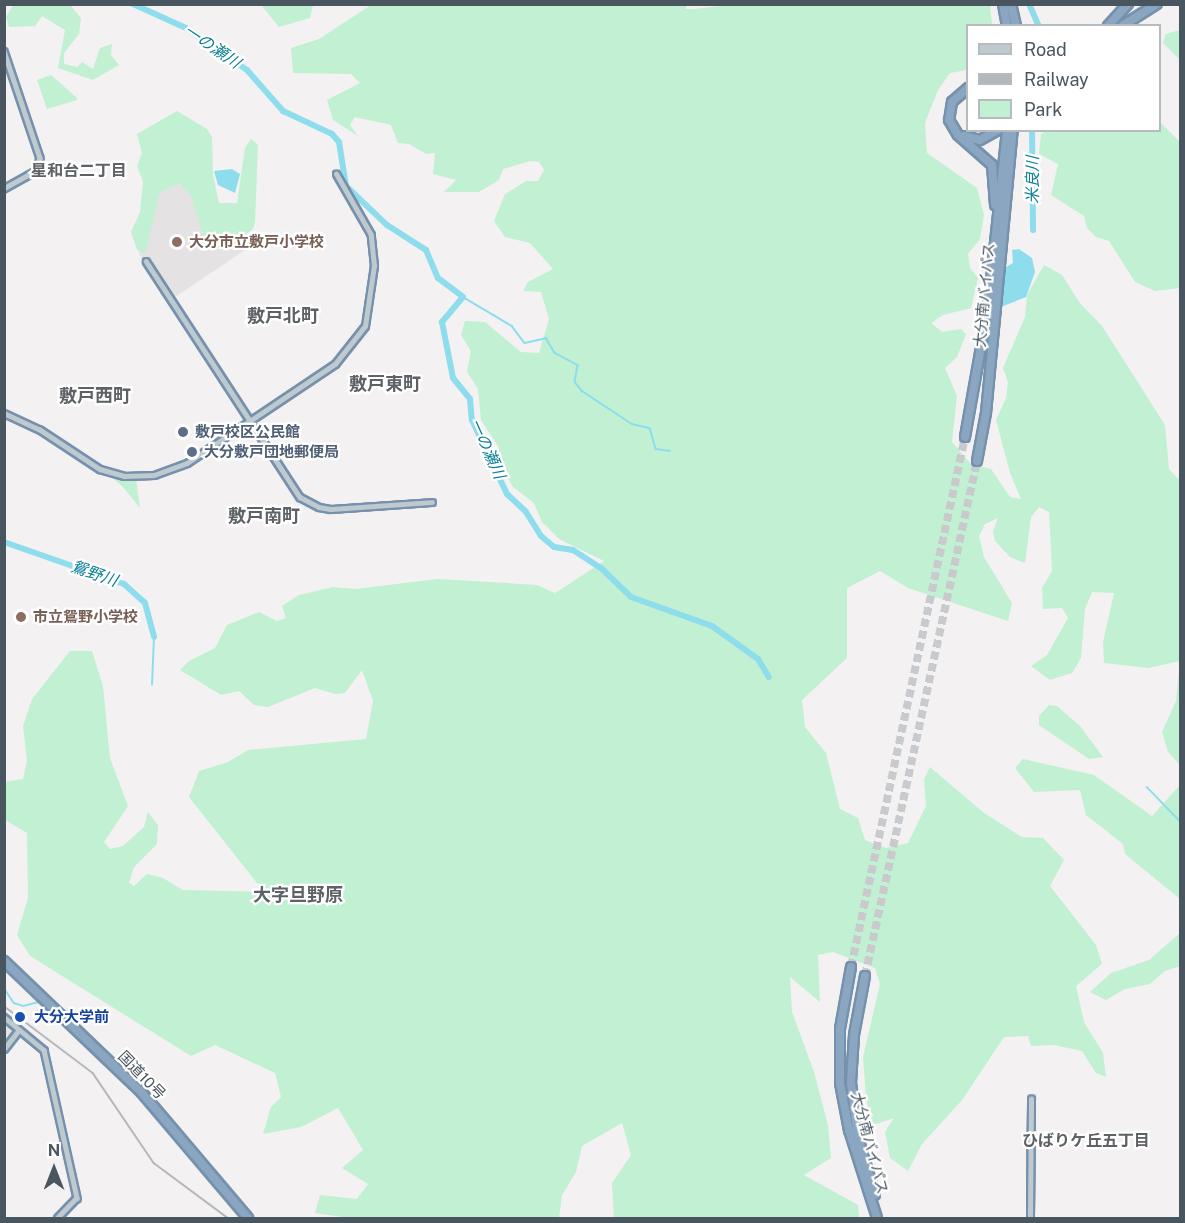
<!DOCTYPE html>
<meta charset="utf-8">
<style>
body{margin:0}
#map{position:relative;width:1185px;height:1223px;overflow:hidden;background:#f4f1f2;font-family:"Public Sans","Noto Sans JP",sans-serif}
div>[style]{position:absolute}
.education>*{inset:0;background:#e5e2e4}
.green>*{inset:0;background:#c1f0d2}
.water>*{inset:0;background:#8edded}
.stream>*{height:1.5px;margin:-0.75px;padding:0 0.75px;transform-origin:0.75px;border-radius:0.75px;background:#8edded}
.river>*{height:6px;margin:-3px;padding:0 3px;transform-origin:3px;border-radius:3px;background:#8edded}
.highway-tunnel>*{height:8px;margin-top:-4px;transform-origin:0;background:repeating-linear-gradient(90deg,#c9cacd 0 8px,transparent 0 12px)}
.roads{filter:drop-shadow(2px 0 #7591ac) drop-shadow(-2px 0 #7591ac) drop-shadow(0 2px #7591ac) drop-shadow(0 -2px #7591ac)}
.minor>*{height:4.5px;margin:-2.25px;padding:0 2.25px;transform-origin:2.25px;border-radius:2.25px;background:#bfc9d0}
.highway>*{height:8px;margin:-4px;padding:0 4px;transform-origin:4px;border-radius:4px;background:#8aa6c0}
.rail>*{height:1.5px;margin:-0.75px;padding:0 0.75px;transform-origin:0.75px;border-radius:0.75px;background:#b4b7bc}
.dots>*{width:16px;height:16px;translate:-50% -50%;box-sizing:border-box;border:3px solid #fff;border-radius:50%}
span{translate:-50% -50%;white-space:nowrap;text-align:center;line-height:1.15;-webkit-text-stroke:4.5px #fff;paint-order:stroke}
.education-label{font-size:15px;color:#785e54;font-weight:700}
.left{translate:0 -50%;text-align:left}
.street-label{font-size:15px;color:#49555f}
.service-label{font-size:15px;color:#4e5e75;font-weight:700}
.transit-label{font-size:15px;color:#164399;font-weight:700}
.water-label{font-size:16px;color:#0d8097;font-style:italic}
.neighbourhood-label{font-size:16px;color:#5e6266;font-weight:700}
.quarter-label{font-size:18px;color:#5e6266;font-weight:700}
.frame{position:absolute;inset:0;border:6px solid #49555f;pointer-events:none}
.legend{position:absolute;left:966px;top:24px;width:195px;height:108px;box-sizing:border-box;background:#fff;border:2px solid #b6bbbf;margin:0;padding:8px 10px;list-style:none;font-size:18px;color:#49555f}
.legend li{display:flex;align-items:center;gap:12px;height:30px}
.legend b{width:30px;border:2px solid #b6bbbf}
.north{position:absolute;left:24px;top:1139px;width:60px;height:60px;-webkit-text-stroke:4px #fff;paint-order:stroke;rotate:0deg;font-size:16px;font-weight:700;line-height:24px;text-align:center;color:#49555f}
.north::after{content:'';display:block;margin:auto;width:21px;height:27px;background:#49555f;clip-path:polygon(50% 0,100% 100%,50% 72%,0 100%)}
</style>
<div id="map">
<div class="education">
<div style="clip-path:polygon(176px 183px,193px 191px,203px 235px,209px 244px,226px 246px,237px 238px,245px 250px,172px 299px,148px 259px,143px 260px,139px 254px,157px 192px)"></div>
<div style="clip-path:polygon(5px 1016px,22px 1027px,5px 1049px)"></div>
</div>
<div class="green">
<div style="clip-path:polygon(736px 4px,990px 5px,992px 25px,968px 26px,967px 70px,950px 73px,938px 90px,925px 123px,927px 153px,977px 188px,984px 215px,980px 239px,968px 254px,970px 268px,978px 278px,971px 308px,943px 315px,931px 323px,942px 332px,961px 329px,966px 334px,957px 357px,945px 368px,957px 396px,952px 442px,971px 464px,991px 469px,1010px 497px,1021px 499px,1010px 473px,996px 420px,1006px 398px,1008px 382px,1003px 368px,1025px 317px,1027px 295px,1044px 265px,1062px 275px,1079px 302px,1102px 326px,1165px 425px,1169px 469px,1180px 481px,1180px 765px,1168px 752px,1162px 732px,1176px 701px,1180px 661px,1148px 668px,1104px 663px,1103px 642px,1114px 593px,1092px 592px,1085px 609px,1081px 658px,1072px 673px,1050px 680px,1031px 666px,1047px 655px,1068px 618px,1062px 608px,1043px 609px,1042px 588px,1052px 571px,1049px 512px,1039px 507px,1031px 517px,1025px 563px,1010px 557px,995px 541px,993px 531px,998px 518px,985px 524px,979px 536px,984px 557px,1012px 603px,1008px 621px,908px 588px,880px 571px,847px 588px,847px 658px,802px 700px,805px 727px,826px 753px,840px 809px,858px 818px,865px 840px,886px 848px,908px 843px,926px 806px,924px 779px,930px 767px,984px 813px,1022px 837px,1043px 838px,1064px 860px,1050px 886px,1096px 945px,1102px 964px,1076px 986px,1084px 1022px,1103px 1053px,1106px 1077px,1096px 1073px,1082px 1051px,1054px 1045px,1031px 1046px,1028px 1036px,1004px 1037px,963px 1099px,922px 1144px,908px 1171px,890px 1158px,885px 1132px,894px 1118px,873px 1125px,866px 1098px,863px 1057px,880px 984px,875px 968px,833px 952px,818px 955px,820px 1002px,790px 977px,792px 1012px,814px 1072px,828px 1125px,831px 1158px,804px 1175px,858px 1205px,859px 1218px,614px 1218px,612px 1183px,631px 1155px,622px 1123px,582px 1146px,576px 1172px,562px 1195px,559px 1218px,350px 1218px,315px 1213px,320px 1195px,357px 1199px,368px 1184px,342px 1168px,363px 1150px,338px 1108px,301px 1127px,263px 1134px,271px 1107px,281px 1097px,275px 1073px,215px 1045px,191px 1056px,30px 956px,17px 935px,28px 898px,27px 833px,5px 820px,5px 782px,23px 779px,27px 761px,23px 726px,32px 699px,70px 651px,92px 651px,103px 686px,110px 758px,128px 806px,104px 842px,110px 849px,123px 846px,144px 827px,148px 812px,158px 825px,157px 844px,134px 867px,129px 883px,134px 886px,147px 874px,163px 878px,183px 890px,264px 892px,189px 797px,199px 771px,228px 762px,248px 750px,366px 739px,373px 701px,362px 670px,345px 693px,335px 694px,315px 688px,268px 707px,254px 705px,239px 691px,221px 695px,180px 670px,189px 661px,215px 648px,227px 625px,259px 612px,277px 621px,286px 618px,282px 606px,299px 595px,333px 587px,355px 589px,438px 579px,537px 585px,555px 593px,604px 561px,559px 539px,542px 522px,534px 503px,513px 487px,501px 466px,498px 446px,481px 420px,478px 389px,467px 372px,471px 351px,461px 335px,465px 321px,485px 322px,521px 352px,539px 353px,549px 319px,541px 292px,523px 291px,528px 282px,553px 269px,530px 243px,505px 237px,494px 221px,505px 194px,526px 181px,538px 181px,544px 170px,539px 162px,530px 161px,503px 169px,499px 180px,479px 192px,444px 192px,456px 180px,433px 174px,435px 153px,426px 154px,409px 144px,398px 143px,391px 125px,355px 117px,350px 125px,358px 136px,333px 120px,327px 100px,360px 83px,351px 74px,293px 73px,291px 48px,319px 39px,371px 5px,686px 4px,686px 9px,695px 9px)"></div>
<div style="clip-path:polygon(13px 5px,70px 5px,81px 18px,79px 34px,64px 53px,64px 64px,77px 67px,82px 62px,93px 69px,100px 48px,112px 44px,111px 55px,119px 65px,93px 80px,58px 68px,65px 30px,42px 16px,35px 26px,9px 27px,6px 17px)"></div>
<div style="clip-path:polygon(261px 5px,313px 5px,310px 18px,279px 27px)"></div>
<div style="clip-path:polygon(1180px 30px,1180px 60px,1163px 43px,1166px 34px)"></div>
<div style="clip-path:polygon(51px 75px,77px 98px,77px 100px,47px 109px,37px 80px)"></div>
<div style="clip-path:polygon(177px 111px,207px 129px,212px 137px,213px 175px,219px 203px,237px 203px,245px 148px,251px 139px,258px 145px,255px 222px,253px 229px,244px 236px,204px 239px,191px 195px,179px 184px,160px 192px,145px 254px,137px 250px,131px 232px,140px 212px,143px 182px,137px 166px,142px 153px,137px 134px)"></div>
<div style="clip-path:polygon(1160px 122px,1180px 142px,1180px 288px,1155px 291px,1135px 282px,1109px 241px,1096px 237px,1087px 228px,1084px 216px,1051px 195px,1058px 164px,1039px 154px,1041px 134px,1047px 131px,1160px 130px)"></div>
<div style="clip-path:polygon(109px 475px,136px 479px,140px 508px,123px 487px)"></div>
<div style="clip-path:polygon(1049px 705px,1057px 706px,1080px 726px,1103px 757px,1089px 759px,1039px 725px,1039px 716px)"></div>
<div style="clip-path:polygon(1023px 759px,1094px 775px,1152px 816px,1180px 785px,1180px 899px,1125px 854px,1123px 844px,1086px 815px,1080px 790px,1034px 792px,1015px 768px)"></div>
<div style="clip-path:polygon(1180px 933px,1180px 966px,1165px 971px,1150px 984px,1125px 989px,1106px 1000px,1090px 992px,1111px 973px,1149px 960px)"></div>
</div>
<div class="water">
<div style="clip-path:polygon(232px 169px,240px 174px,235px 193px,218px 185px,214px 171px)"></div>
<div style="clip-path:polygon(1019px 249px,1032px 258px,1035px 272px,1026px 297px,1001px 307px,1004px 268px,1013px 263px,1012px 250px)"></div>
</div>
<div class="stream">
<div style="left:463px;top:297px;width:57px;rotate:30.6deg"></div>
<div style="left:512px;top:326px;width:21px;rotate:53deg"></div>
<div style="left:525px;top:343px;width:22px;rotate:-13deg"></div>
<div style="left:546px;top:338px;width:17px;rotate:59deg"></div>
<div style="left:555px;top:353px;width:26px;rotate:28deg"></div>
<div style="left:578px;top:365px;width:17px;rotate:100deg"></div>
<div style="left:575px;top:382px;width:11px;rotate:52deg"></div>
<div style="left:582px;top:391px;width:60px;rotate:33.4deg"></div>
<div style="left:632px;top:424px;width:18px;rotate:13deg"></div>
<div style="left:650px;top:428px;width:22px;rotate:74deg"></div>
<div style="left:656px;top:449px;width:14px;rotate:8deg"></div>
<div style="left:152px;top:685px;width:48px;rotate:-87.6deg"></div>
<div style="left:1147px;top:787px;width:47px;rotate:45.9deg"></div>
<div style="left:4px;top:988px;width:18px;rotate:56deg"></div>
<div style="left:14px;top:1003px;width:9px;rotate:18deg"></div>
<div style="left:23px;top:1006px;width:16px;rotate:-14deg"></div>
</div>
<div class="river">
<div style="left:133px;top:4px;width:60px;rotate:24.4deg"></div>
<div style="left:188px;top:29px;width:72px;rotate:34.8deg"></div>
<div style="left:247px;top:70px;width:55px;rotate:48.7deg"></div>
<div style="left:283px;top:111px;width:54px;rotate:25.1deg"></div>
<div style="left:332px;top:134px;width:11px;rotate:49deg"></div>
<div style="left:339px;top:142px;width:45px;rotate:81deg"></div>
<div style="left:346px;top:186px;width:57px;rotate:43.6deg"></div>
<div style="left:387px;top:225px;width:46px;rotate:32.7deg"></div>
<div style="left:426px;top:250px;width:30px;rotate:67deg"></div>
<div style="left:438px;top:278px;width:31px;rotate:37deg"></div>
<div style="left:463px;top:297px;width:33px;rotate:130deg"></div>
<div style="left:442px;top:322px;width:57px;rotate:78.9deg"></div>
<div style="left:453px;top:378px;width:27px;rotate:51deg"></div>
<div style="left:470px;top:399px;width:21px;rotate:85deg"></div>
<div style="left:472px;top:420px;width:82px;rotate:64.7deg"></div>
<div style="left:507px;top:494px;width:26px;rotate:43deg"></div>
<div style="left:526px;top:512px;width:28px;rotate:58deg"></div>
<div style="left:541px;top:536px;width:17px;rotate:40deg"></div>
<div style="left:554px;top:547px;width:19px;rotate:9deg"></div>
<div style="left:573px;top:550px;width:33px;rotate:33deg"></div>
<div style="left:601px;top:568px;width:42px;rotate:44deg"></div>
<div style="left:631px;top:597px;width:86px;rotate:19.7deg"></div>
<div style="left:712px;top:626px;width:57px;rotate:35.7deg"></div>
<div style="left:758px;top:659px;width:21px;rotate:59deg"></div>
<div style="left:1029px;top:4px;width:24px;rotate:66deg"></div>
<div style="left:1032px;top:130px;width:100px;rotate:89.4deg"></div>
<div style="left:4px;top:542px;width:127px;rotate:19.3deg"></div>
<div style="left:124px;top:584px;width:28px;rotate:42deg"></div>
<div style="left:145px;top:603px;width:35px;rotate:75deg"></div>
</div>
<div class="highway-tunnel">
<div style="left:851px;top:967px;width:542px;rotate:-77.86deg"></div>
<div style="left:865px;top:976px;width:527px;rotate:-77.73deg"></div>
</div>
<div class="roads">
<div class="minor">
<div style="left:4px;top:51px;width:113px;rotate:71.4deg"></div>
<div style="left:40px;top:158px;width:14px;rotate:107deg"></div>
<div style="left:36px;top:171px;width:37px;rotate:151deg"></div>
<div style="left:146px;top:261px;width:282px;rotate:56.9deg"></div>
<div style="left:300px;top:497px;width:21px;rotate:28deg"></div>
<div style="left:319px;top:507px;width:11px;rotate:10deg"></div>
<div style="left:330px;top:509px;width:102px;rotate:-3.9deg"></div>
<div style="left:4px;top:413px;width:38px;rotate:25deg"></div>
<div style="left:39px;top:429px;width:73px;rotate:33.3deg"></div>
<div style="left:100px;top:469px;width:25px;rotate:16deg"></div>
<div style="left:124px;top:476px;width:30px;rotate:-2deg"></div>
<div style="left:154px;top:475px;width:35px;rotate:-20deg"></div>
<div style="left:187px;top:463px;width:178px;rotate:-33.8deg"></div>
<div style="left:335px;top:364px;width:48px;rotate:-51.7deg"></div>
<div style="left:365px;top:326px;width:61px;rotate:-81.5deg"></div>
<div style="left:374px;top:266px;width:31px;rotate:-96deg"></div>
<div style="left:371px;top:235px;width:70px;rotate:-119.8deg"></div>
<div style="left:4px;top:1017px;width:52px;rotate:39.5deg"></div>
<div style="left:44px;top:1050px;width:152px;rotate:77.4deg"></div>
<div style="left:77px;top:1198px;width:28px;rotate:134deg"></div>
<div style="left:4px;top:1049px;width:24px;rotate:-52deg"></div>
<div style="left:1030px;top:1218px;width:119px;rotate:-89.5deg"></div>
</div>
<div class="highway">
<div style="left:1003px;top:4px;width:22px;rotate:80deg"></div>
<div style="left:1011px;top:4px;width:23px;rotate:77deg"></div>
<div style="left:1108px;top:26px;width:30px;rotate:-48deg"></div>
<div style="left:1122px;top:26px;width:41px;rotate:-32.2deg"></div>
<div style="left:968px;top:88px;width:21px;rotate:139deg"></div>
<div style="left:952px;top:102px;width:18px;rotate:99deg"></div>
<div style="left:949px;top:120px;width:17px;rotate:59deg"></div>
<div style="left:958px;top:135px;width:45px;rotate:41.4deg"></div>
<div style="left:992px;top:165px;width:40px;rotate:85.7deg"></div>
<div style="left:964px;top:136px;width:16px;rotate:14deg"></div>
<div style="left:980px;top:140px;width:21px;rotate:-29deg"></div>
<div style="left:965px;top:437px;width:131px;rotate:-79.9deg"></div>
<div style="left:988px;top:308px;width:179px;rotate:-83.9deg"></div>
<div style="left:977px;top:461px;width:49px;rotate:-79.4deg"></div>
<div style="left:986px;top:413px;width:284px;rotate:-84.6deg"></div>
<div style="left:4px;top:961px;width:191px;rotate:43.7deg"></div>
<div style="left:142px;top:1093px;width:164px;rotate:49.7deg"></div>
<div style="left:851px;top:967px;width:63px;rotate:100.1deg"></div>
<div style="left:840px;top:1029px;width:54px;rotate:90deg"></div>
<div style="left:840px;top:1083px;width:48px;rotate:79.2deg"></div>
<div style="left:849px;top:1130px;width:92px;rotate:72.3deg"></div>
<div style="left:865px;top:976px;width:60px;rotate:100.6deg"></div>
<div style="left:854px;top:1035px;width:48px;rotate:93.6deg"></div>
<div style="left:851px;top:1083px;width:54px;rotate:82.6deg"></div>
<div style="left:858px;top:1137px;width:60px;rotate:73.7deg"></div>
</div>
</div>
<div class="rail">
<div style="left:4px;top:1006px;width:111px;rotate:37deg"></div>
<div style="left:93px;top:1073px;width:109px;rotate:55.9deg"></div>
<div style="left:154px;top:1163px;width:92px;rotate:36.6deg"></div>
</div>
<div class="dots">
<div style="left:177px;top:242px;background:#8d6e63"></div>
<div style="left:183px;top:432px;background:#5c6f8a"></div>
<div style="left:192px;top:452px;background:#5c6f8a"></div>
<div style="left:21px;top:617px;background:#8d6e63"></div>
<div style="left:20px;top:1017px;background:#1a4fb4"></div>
</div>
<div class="education-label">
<span class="left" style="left:189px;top:242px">大分市立敷戸小学校</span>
<span class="left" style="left:33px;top:617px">市立鴛野小学校</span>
</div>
<div class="street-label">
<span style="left:984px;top:295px;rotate:-85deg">大分南バイパス</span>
<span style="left:142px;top:1075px;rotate:46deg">国道10号</span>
<span style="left:870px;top:1143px;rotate:75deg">大分南バイパス</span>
</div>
<div class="service-label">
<span class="left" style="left:195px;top:432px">敷戸校区公民館</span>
<span class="left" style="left:204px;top:452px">大分敷戸団地郵便局</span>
</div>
<div class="transit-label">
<span class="left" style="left:34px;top:1017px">大分大学前</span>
</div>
<div class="water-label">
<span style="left:212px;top:47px;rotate:34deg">一の瀬川</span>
<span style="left:1033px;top:180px;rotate:-90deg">米良川</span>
<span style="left:487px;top:449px;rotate:66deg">一の瀬川</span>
<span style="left:94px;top:574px;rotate:19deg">鴛野川</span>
</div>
<div class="neighbourhood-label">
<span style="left:79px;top:171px">星和台二丁目</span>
<span style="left:1086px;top:1141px">ひばりケ丘五丁目</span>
</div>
<div class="quarter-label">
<span style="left:283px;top:316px">敷戸北町</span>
<span style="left:385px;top:384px">敷戸東町</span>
<span style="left:95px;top:396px">敷戸西町</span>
<span style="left:264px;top:516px">敷戸南町</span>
<span style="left:298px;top:895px">大字旦野原</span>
</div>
<div class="frame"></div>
<ul class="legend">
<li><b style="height:8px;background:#bfc9d0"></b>Road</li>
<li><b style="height:8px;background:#b4b7bc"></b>Railway</li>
<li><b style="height:16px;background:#c1f0d2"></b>Park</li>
</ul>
<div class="north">N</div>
</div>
